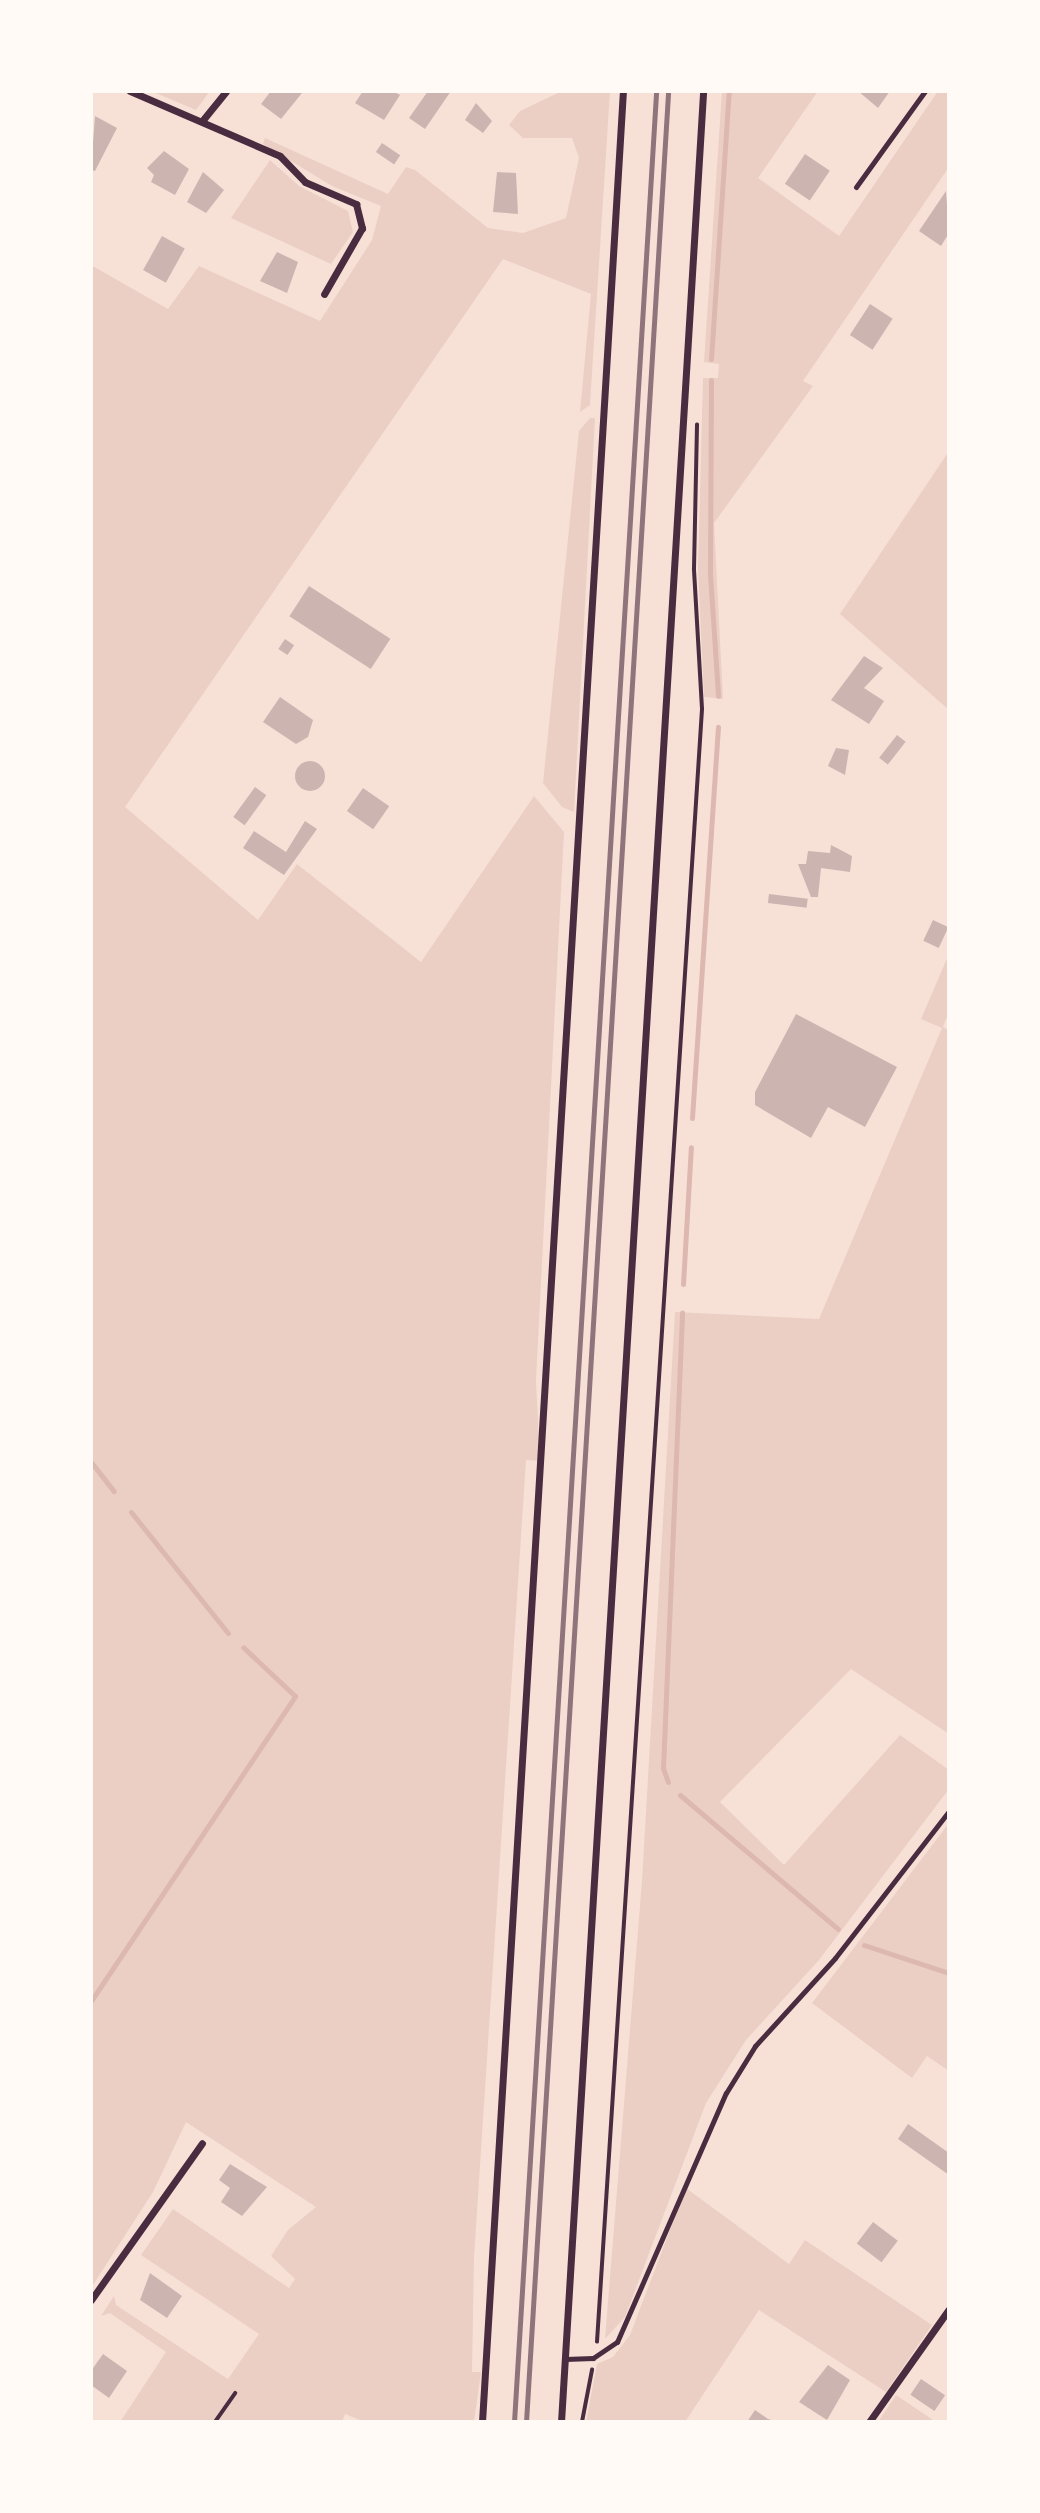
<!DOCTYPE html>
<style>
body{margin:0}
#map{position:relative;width:1040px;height:2513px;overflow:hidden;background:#f7e1d7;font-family:"PT Sans",sans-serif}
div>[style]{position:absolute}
.green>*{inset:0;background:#ebcfc5}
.stream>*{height:5px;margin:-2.5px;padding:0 2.5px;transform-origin:2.5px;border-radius:2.5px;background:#dcb8b0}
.building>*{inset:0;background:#ccb4b1;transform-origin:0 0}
.round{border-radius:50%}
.path>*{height:3.5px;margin:-1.75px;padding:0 1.75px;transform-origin:1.75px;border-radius:1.75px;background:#4a2c40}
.service>*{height:5px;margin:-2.5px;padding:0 2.5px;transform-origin:2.5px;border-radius:2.5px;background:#4a2c40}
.minor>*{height:7px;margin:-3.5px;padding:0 3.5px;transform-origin:3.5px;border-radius:3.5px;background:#4a2c40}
.rail>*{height:5px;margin:-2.5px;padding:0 2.5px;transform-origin:2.5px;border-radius:2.5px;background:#8f747c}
span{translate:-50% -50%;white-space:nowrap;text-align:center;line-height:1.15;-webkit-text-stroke:5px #fffaf5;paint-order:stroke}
.frame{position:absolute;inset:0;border:93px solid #fffaf5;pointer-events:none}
</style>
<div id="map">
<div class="green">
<div style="clip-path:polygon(151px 91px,210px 91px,196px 110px)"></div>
<div style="clip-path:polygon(562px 91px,610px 91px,590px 405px,580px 412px,591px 294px,503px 259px,125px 807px,258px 920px,297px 864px,421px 962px,534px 796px,564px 832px,536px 1381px,540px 1461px,526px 1460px,474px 2258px,472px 2372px,481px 2372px,474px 2422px,365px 2422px,345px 2414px,342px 2422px,120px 2422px,166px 2352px,110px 2313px,101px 2316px,114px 2296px,116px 2305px,228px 2379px,259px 2334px,141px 2255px,173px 2209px,289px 2288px,295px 2279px,271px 2256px,288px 2230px,316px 2207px,186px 2122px,153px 2192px,91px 2288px,91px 265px,168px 309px,199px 266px,320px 321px,372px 240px,381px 206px,332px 186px,263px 144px,265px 138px,388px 194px,406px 167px,415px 170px,488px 228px,523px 233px,566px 218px,579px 158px,572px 138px,523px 138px,509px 125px,520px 111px)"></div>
<div style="clip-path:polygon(722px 91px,818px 91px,758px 178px,839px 236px,938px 91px,949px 91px,949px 167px,803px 381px,813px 386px,714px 523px,723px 699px,704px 697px,698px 569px,703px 378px,718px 378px,719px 364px,704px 362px)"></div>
<div style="clip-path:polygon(270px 160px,299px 186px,348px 211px,353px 232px,331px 264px,231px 218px)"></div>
<div style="clip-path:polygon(590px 418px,595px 418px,574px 812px,562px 807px,543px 783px,579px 431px)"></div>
<div style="clip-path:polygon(949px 451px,949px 710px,840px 614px)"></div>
<div style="clip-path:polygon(949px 954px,949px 1012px,943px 1027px,949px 1030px,949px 1734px,851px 1669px,720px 1802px,784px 1865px,900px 1735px,949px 1770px,949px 1789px,819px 1960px,746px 2040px,706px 2103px,625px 2317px,605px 2339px,642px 1881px,675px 1312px,819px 1319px,942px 1028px,921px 1019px)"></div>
<div style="clip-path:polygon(949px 1823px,949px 2071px,927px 2056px,912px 2078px,812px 2003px)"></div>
<div style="clip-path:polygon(686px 2188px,789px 2264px,805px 2240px,932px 2325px,886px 2392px,759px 2310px,685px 2422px,586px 2422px,597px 2364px,613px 2357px,630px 2335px)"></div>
<div style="clip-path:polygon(896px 2395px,936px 2422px,878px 2422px)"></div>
</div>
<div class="stream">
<div style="left:711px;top:359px;width:269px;rotate:-86.2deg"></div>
<div style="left:711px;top:380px;width:194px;rotate:90.3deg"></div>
<div style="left:710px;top:574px;width:122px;rotate:86.2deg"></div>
<div style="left:692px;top:1118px;width:392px;rotate:-86.2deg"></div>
<div style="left:683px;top:1284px;width:137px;rotate:-86.7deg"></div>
<div style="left:91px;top:1462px;width:37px;rotate:52deg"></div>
<div style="left:131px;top:1512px;width:155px;rotate:51.3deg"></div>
<div style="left:668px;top:1782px;width:15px;rotate:-110deg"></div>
<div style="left:663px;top:1768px;width:456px;rotate:-87.6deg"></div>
<div style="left:680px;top:1795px;width:207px;rotate:40.3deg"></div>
<div style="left:864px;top:1945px;width:89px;rotate:18.2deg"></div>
<div style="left:91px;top:2001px;width:367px;rotate:-56.2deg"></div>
<div style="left:295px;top:1696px;width:71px;rotate:-136.7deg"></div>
</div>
<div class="building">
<div style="clip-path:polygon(271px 91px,301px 91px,302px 93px,281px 119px,261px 104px)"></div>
<div style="clip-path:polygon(363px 91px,393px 91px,400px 95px,384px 120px,355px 103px)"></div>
<div style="clip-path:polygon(428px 91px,451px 91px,425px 129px,409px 118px)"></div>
<div style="clip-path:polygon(858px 91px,890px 91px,878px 108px)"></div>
<div style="clip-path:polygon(476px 103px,492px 121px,483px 133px,465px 120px)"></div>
<div style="clip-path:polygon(95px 116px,117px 128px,95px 171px,91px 170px)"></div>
<div style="left:382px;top:143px;width:22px;height:11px;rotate:34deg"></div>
<div style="clip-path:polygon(164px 151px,189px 169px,175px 195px,151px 182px,154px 175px,147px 168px)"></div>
<div style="left:805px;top:154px;width:30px;height:36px;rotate:34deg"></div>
<div style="clip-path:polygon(203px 172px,224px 190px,206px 213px,187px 202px)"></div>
<div style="clip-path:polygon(497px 172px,516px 173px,518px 214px,493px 212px)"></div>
<div style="clip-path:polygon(946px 191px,949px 233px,941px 246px,919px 231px)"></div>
<div style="left:162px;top:236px;width:26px;height:39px;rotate:29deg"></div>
<div style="clip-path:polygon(277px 252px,298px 262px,287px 293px,260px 281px)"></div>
<div style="left:870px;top:304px;width:27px;height:37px;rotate:33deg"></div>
<div style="left:309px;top:586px;width:97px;height:36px;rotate:33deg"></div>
<div style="left:285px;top:639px;width:11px;height:12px;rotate:34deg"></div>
<div style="clip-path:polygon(864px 656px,883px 668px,864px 688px,884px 701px,869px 724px,831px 700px)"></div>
<div style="clip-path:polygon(280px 697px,313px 720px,308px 737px,296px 744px,263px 722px)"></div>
<div style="left:897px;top:735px;width:11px;height:29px;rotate:38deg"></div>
<div style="clip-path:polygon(836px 748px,849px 750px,845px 775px,828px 766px)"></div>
<div class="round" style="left:295px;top:761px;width:30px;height:30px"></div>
<div style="left:255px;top:787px;width:14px;height:37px;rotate:36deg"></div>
<div style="left:363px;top:788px;width:32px;height:28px;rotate:35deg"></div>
<div style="clip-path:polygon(305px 821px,317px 829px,284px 875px,243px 848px,254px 831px,286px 852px)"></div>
<div style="clip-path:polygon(831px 845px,852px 856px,850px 872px,821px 868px,818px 897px,811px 897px,798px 864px,806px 864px,808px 851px,830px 853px)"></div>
<div style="left:769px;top:894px;width:39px;height:9px;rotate:7deg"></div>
<div style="left:933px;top:920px;width:17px;height:23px;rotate:25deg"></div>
<div style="clip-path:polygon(796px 1014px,897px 1067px,865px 1127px,828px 1107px,811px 1138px,755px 1105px,755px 1092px)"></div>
<div style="clip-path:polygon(908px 2124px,949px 2153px,949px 2175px,898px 2139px)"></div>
<div style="clip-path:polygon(230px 2164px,267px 2187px,242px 2216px,221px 2202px,230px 2188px,219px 2180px)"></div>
<div style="left:873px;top:2222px;width:31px;height:27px;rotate:37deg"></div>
<div style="clip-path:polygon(150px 2273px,182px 2296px,167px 2318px,140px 2300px)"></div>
<div style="clip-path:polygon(103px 2354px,127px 2371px,109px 2398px,91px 2385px,91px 2371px)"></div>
<div style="clip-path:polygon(828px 2365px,850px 2380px,827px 2420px,799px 2402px)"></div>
<div style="left:921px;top:2379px;width:29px;height:19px;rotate:34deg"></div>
<div style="clip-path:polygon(755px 2410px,768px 2419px,778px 2422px,747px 2422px)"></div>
</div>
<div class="path">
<div style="left:597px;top:2342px;width:1636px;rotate:-86.32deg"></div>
<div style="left:702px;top:709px;width:140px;rotate:-93.3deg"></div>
<div style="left:694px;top:569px;width:144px;rotate:-88.8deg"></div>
<div style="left:215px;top:2422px;width:35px;rotate:-55deg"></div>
<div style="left:582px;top:2422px;width:53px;rotate:-79.1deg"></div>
</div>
<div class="service">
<div style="left:856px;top:187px;width:118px;rotate:-54.3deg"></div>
<div style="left:565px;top:2359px;width:28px;rotate:-2deg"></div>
<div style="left:593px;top:2358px;width:29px;rotate:-34deg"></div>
<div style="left:617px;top:2342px;width:272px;rotate:-66.4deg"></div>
<div style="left:726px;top:2093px;width:55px;rotate:-58.3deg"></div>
<div style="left:755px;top:2046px;width:119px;rotate:-47.7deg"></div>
<div style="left:835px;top:1958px;width:186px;rotate:-52.2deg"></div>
</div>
<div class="minor">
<div style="left:130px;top:91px;width:163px;rotate:23.4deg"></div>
<div style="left:280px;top:156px;width:36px;rotate:46deg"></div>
<div style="left:305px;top:182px;width:56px;rotate:23.3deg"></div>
<div style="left:356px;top:204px;width:25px;rotate:76deg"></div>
<div style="left:362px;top:228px;width:76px;rotate:119.9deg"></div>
<div style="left:202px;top:121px;width:38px;rotate:-51deg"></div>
<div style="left:91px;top:2300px;width:192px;rotate:-54.7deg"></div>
<div style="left:482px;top:2422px;width:2335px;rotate:-86.54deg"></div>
<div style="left:561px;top:2422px;width:2335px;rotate:-86.51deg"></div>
<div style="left:869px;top:2422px;width:138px;rotate:-54.7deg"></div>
</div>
<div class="rail">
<div style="left:514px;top:2422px;width:2335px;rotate:-86.51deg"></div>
<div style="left:526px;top:2422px;width:2335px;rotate:-86.51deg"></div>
</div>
<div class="frame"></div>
</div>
